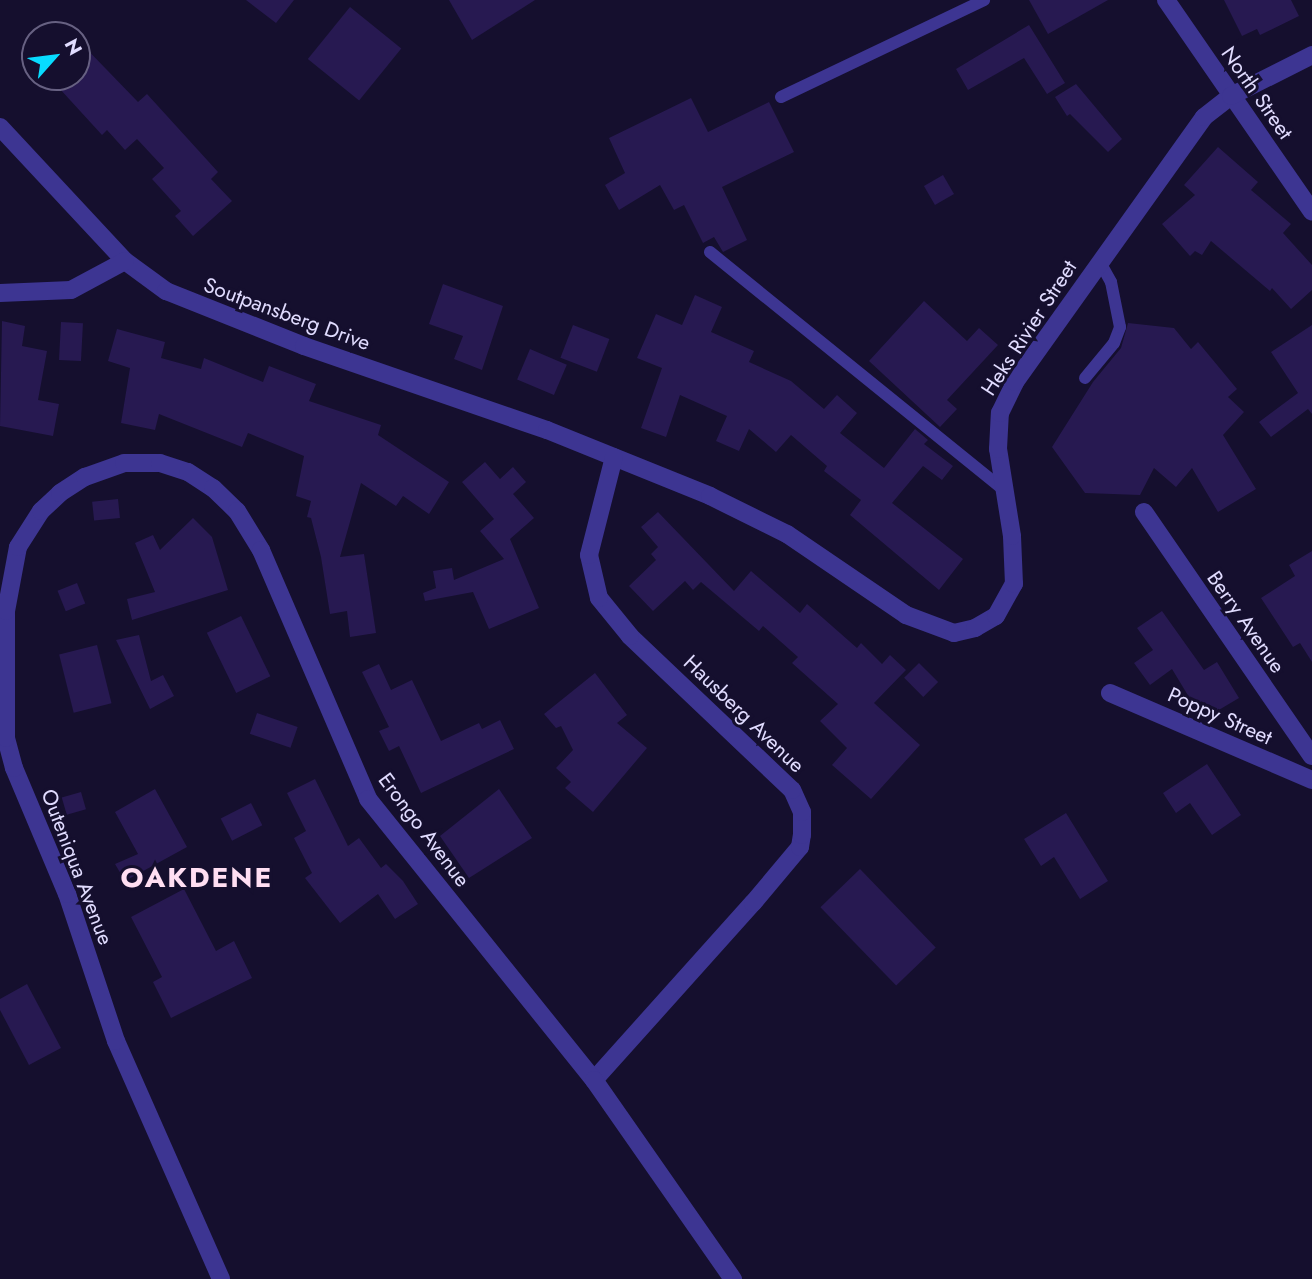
<!DOCTYPE html>
<style>
body{margin:0}
#map{position:relative;width:1312px;height:1279px;overflow:hidden;background:#150f2e;font-family:Jost,sans-serif}
div>[style]{position:absolute}
.building>*{inset:0;background:#271951;transform-origin:0 0}
.lane>*{height:12px;margin:-6px;padding:0 6px;transform-origin:6px;border-radius:6px;background:#3d3592}
.street>*{height:18px;margin:-9px;padding:0 9px;transform-origin:9px;border-radius:9px;background:#3d3592}
span{translate:-50% -50%;white-space:nowrap;text-align:center;line-height:1.15;-webkit-text-stroke:6px #150f2e;paint-order:stroke}
.street-label{font-size:21px;color:#e1dcff}
.district-label{font-size:28px;color:#ffdef2;font-weight:700;letter-spacing:2px}
.north{position:absolute;left:21px;top:21px;width:70px;height:70px;box-sizing:border-box;background:#150f2e;border:2px solid #676182;border-radius:50%;rotate:62deg;font-size:19px;font-weight:700;line-height:28px;text-align:center;color:#e1dcff}
.north::after{content:'';display:block;margin:auto;width:24px;height:32px;background:#08dcff;clip-path:polygon(50% 0,100% 100%,50% 72%,0 100%)}
</style>
<div id="map">
<div class="building">
<div style="clip-path:polygon(246px 0,294px 0,276px 23px)"></div>
<div style="clip-path:polygon(449px 0,535px 0,472px 40px)"></div>
<div style="clip-path:polygon(1029px 0,1108px 0,1048px 34px)"></div>
<div style="clip-path:polygon(1224px 0,1291px 0,1299px 16px,1260px 35px,1257px 29px,1242px 36px)"></div>
<div style="left:350px;top:7px;width:66px;height:67px;rotate:39deg"></div>
<div style="clip-path:polygon(1029px 25px,1065px 83px,1047px 94px,1024px 58px,968px 90px,956px 69px)"></div>
<div style="clip-path:polygon(77px 39px,138px 102px,147px 94px,218px 172px,211px 179px,232px 201px,193px 236px,175px 216px,181px 211px,152px 179px,164px 168px,137px 139px,125px 150px,107px 130px,102px 135px,49px 77px,77px 77px)"></div>
<div style="clip-path:polygon(1076px 84px,1122px 139px,1108px 152px,1070px 114px,1067px 116px,1055px 97px)"></div>
<div style="clip-path:polygon(691px 98px,708px 132px,769px 102px,794px 152px,722px 187px,747px 240px,723px 252px,714px 237px,703px 243px,684px 205px,674px 210px,660px 185px,619px 210px,605px 185px,625px 173px,609px 138px)"></div>
<div style="clip-path:polygon(1218px 147px,1258px 182px,1251px 190px,1291px 224px,1283px 233px,1312px 265px,1312px 290px,1291px 309px,1272px 288px,1270px 291px,1211px 241px,1202px 255px,1195px 251px,1190px 256px,1162px 224px,1195px 195px,1184px 185px)"></div>
<div style="left:943px;top:175px;width:22px;height:22px;rotate:60deg"></div>
<div style="clip-path:polygon(443px 284px,503px 306px,482px 370px,454px 359px,463px 336px,429px 324px)"></div>
<div style="clip-path:polygon(695px 295px,722px 307px,711px 332px,754px 351px,749px 362px,791px 381px,824px 409px,837px 395px,857px 413px,840px 433px,884px 468px,915px 429px,928px 440px,924px 444px,953px 466px,942px 480px,923px 466px,892px 503px,963px 559px,939px 590px,850px 515px,861px 500px,824px 471px,827px 466px,791px 435px,776px 452px,749px 429px,739px 451px,716px 441px,727px 416px,680px 395px,666px 437px,641px 428px,662px 368px,637px 358px,656px 314px,682px 325px)"></div>
<div style="clip-path:polygon(924px 301px,967px 341px,979px 328px,998px 345px,947px 400px,957px 409px,940px 427px,869px 361px)"></div>
<div style="clip-path:polygon(2px 321px,25px 326px,22px 346px,47px 351px,38px 400px,59px 404px,53px 436px,0 426px)"></div>
<div style="left:61px;top:322px;width:22px;height:38px;rotate:3deg"></div>
<div style="clip-path:polygon(1128px 323px,1174px 328px,1191px 349px,1198px 342px,1237px 389px,1228px 397px,1244px 412px,1223px 435px,1256px 489px,1218px 512px,1192px 468px,1176px 487px,1154px 468px,1140px 495px,1085px 493px,1052px 447px,1093px 382px,1121px 348px)"></div>
<div style="left:573px;top:325px;width:39px;height:35px;rotate:21deg"></div>
<div style="clip-path:polygon(1312px 325px,1312px 414px,1308px 409px,1271px 437px,1259px 422px,1298px 393px,1271px 352px)"></div>
<div style="clip-path:polygon(117px 329px,165px 342px,161px 358px,201px 369px,204px 358px,263px 382px,269px 366px,316px 384px,309px 401px,381px 425px,378px 435px,449px 482px,429px 514px,403px 496px,396px 506px,361px 483px,340px 557px,364px 554px,376px 633px,350px 637px,347px 611px,330px 614px,321px 557px,311px 518px,307px 517px,311px 501px,296px 496px,304px 456px,248px 433px,242px 447px,159px 414px,155px 430px,121px 423px,130px 368px,108px 361px)"></div>
<div style="left:530px;top:349px;width:40px;height:33px;rotate:23deg"></div>
<div style="clip-path:polygon(485px 462px,500px 479px,513px 467px,526px 482px,513px 494px,534px 518px,510px 539px,539px 608px,489px 629px,473px 592px,425px 601px,423px 593px,436px 588px,433px 571px,452px 568px,454px 580px,504px 559px,480px 531px,494px 519px,462px 482px)"></div>
<div style="left:118px;top:499px;width:19px;height:26px;rotate:84deg"></div>
<div style="clip-path:polygon(658px 512px,734px 591px,751px 571px,800px 613px,807px 604px,857px 648px,861px 643px,882px 664px,890px 655px,906px 670px,874px 703px,920px 745px,871px 799px,832px 765px,847px 748px,820px 721px,838px 704px,792px 663px,798px 657px,763px 626px,759px 631px,701px 582px,693px 590px,685px 581px,653px 611px,629px 586px,656px 560px,651px 554px,658px 547px,641px 527px)"></div>
<div style="clip-path:polygon(193px 518px,212px 537px,228px 590px,132px 620px,127px 599px,155px 592px,135px 543px,153px 535px,160px 550px)"></div>
<div style="clip-path:polygon(1312px 551px,1312px 662px,1300px 643px,1293px 647px,1261px 598px,1295px 576px,1289px 565px)"></div>
<div style="left:77px;top:583px;width:22px;height:21px;rotate:68deg"></div>
<div style="clip-path:polygon(1162px 611px,1204px 670px,1217px 662px,1239px 698px,1212px 714px,1205px 702px,1195px 707px,1172px 669px,1150px 685px,1134px 663px,1153px 650px,1137px 628px)"></div>
<div style="left:241px;top:616px;width:67px;height:38px;rotate:64deg"></div>
<div style="clip-path:polygon(139px 635px,151px 681px,163px 675px,174px 696px,150px 709px,116px 640px)"></div>
<div style="left:97px;top:645px;width:60px;height:39px;rotate:76deg"></div>
<div style="left:919px;top:663px;width:27px;height:21px;rotate:45deg"></div>
<div style="clip-path:polygon(379px 664px,391px 690px,412px 680px,441px 741px,479px 723px,482px 729px,500px 720px,514px 749px,421px 793px,399px 746px,389px 751px,379px 731px,389px 727px,362px 672px)"></div>
<div style="clip-path:polygon(595px 673px,627px 715px,617px 723px,647px 748px,593px 812px,565px 788px,571px 782px,556px 768px,573px 750px,561px 726px,556px 728px,544px 714px)"></div>
<div style="left:257px;top:713px;width:43px;height:22px;rotate:19deg"></div>
<div style="clip-path:polygon(1207px 764px,1241px 815px,1212px 835px,1190px 803px,1176px 813px,1163px 793px)"></div>
<div style="clip-path:polygon(315px 779px,348px 846px,359px 838px,381px 868px,386px 864px,403px 881px,418px 904px,395px 919px,378px 894px,340px 923px,305px 878px,312px 873px,294px 838px,306px 831px,287px 793px)"></div>
<div style="clip-path:polygon(155px 789px,187px 847px,125px 881px,115px 864px,138px 854px,115px 812px)"></div>
<div style="clip-path:polygon(499px 789px,532px 838px,469px 878px,440px 836px)"></div>
<div style="left:81px;top:792px;width:18px;height:20px;rotate:74deg"></div>
<div style="left:251px;top:803px;width:25px;height:34px;rotate:63deg"></div>
<div style="clip-path:polygon(1066px 813px,1108px 881px,1080px 899px,1054px 857px,1041px 866px,1024px 839px)"></div>
<div style="left:860px;top:869px;width:109px;height:55px;rotate:46deg"></div>
<div style="clip-path:polygon(184px 889px,216px 951px,234px 941px,252px 978px,171px 1018px,153px 982px,162px 977px,131px 917px)"></div>
<div style="clip-path:polygon(27px 984px,61px 1048px,29px 1065px,0 1010px,0 999px)"></div>
</div>
<div class="lane">
<div style="left:781px;top:97px;width:225px;rotate:-25.5deg"></div>
<div style="left:710px;top:252px;width:378px;rotate:39deg"></div>
<div style="left:1085px;top:378px;width:45px;rotate:-50.4deg"></div>
<div style="left:1114px;top:343px;width:17px;rotate:-69deg"></div>
<div style="left:1120px;top:327px;width:46px;rotate:-101.3deg"></div>
<div style="left:1111px;top:282px;width:23px;rotate:-119deg"></div>
</div>
<div class="street">
<div style="left:1166px;top:0;width:257px;rotate:55.4deg"></div>
<div style="left:0;top:127px;width:183px;rotate:47deg"></div>
<div style="left:125px;top:261px;width:51px;rotate:36.2deg"></div>
<div style="left:166px;top:291px;width:149px;rotate:21.7deg"></div>
<div style="left:304px;top:346px;width:257px;rotate:19.1deg"></div>
<div style="left:547px;top:430px;width:176px;rotate:22deg"></div>
<div style="left:710px;top:496px;width:86px;rotate:26.3deg"></div>
<div style="left:787px;top:534px;width:144px;rotate:34.2deg"></div>
<div style="left:906px;top:615px;width:51px;rotate:20.6deg"></div>
<div style="left:954px;top:633px;width:22px;rotate:-13deg"></div>
<div style="left:975px;top:628px;width:24px;rotate:-30deg"></div>
<div style="left:996px;top:616px;width:37px;rotate:-61deg"></div>
<div style="left:1014px;top:584px;width:48px;rotate:-92.4deg"></div>
<div style="left:1012px;top:536px;width:88px;rotate:-99.1deg"></div>
<div style="left:998px;top:449px;width:36px;rotate:-87deg"></div>
<div style="left:1000px;top:413px;width:34px;rotate:-64deg"></div>
<div style="left:1015px;top:382px;width:325px;rotate:-54.5deg"></div>
<div style="left:1204px;top:117px;width:34px;rotate:-38deg"></div>
<div style="left:1231px;top:96px;width:91px;rotate:-26.8deg"></div>
<div style="left:0;top:293px;width:71px;rotate:-2.4deg"></div>
<div style="left:71px;top:290px;width:61px;rotate:-28.2deg"></div>
<div style="left:1144px;top:512px;width:296px;rotate:55.5deg"></div>
<div style="left:1110px;top:693px;width:220px;rotate:23.3deg"></div>
<div style="left:594px;top:1080px;width:238px;rotate:-48.1deg"></div>
<div style="left:753px;top:903px;width:73px;rotate:-50deg"></div>
<div style="left:800px;top:847px;width:12px;rotate:-81deg"></div>
<div style="left:802px;top:835px;width:23px;rotate:-90deg"></div>
<div style="left:802px;top:812px;width:24px;rotate:-114deg"></div>
<div style="left:792px;top:790px;width:224px;rotate:-136.5deg"></div>
<div style="left:630px;top:636px;width:49px;rotate:-129.2deg"></div>
<div style="left:599px;top:598px;width:44px;rotate:-103.1deg"></div>
<div style="left:589px;top:555px;width:101px;rotate:-75.7deg"></div>
<div style="left:221px;top:1279px;width:260px;rotate:-113.8deg"></div>
<div style="left:116px;top:1041px;width:155px;rotate:-108.4deg"></div>
<div style="left:67px;top:894px;width:137px;rotate:-112.8deg"></div>
<div style="left:14px;top:768px;width:31px;rotate:-105deg"></div>
<div style="left:6px;top:738px;width:127px;rotate:-90deg"></div>
<div style="left:6px;top:611px;width:65px;rotate:-79.4deg"></div>
<div style="left:18px;top:547px;width:43px;rotate:-57.4deg"></div>
<div style="left:41px;top:511px;width:26px;rotate:-43deg"></div>
<div style="left:60px;top:493px;width:30px;rotate:-33deg"></div>
<div style="left:85px;top:477px;width:41px;rotate:-19.7deg"></div>
<div style="left:124px;top:463px;width:36px"></div>
<div style="left:160px;top:463px;width:29px;rotate:18deg"></div>
<div style="left:188px;top:472px;width:30px;rotate:33deg"></div>
<div style="left:213px;top:488px;width:33px;rotate:44deg"></div>
<div style="left:237px;top:511px;width:46px;rotate:58.4deg"></div>
<div style="left:261px;top:550px;width:271px;rotate:66.7deg"></div>
<div style="left:368px;top:799px;width:361px;rotate:51.2deg"></div>
<div style="left:594px;top:1080px;width:243px;rotate:55.1deg"></div>
</div>
<div class="street-label">
<span style="left:1257px;top:93px;rotate:55deg">North Street</span>
<span style="left:287px;top:314px;rotate:20deg">Soutpansberg Drive</span>
<span style="left:1029px;top:328px;rotate:-57deg">Heks Rivier Street</span>
<span style="left:1246px;top:622px;rotate:55deg">Berry Avenue</span>
<span style="left:744px;top:714px;rotate:44deg">Hausberg Avenue</span>
<span style="left:1220px;top:716px;rotate:24deg">Poppy Street</span>
<span style="left:424px;top:830px;rotate:53deg">Erongo Avenue</span>
<span style="left:77px;top:867px;rotate:69deg">Outeniqua Avenue</span>
</div>
<div class="district-label">
<span style="left:197px;top:878px">OAKDENE</span>
</div>
<div class="north">N</div>
</div>
